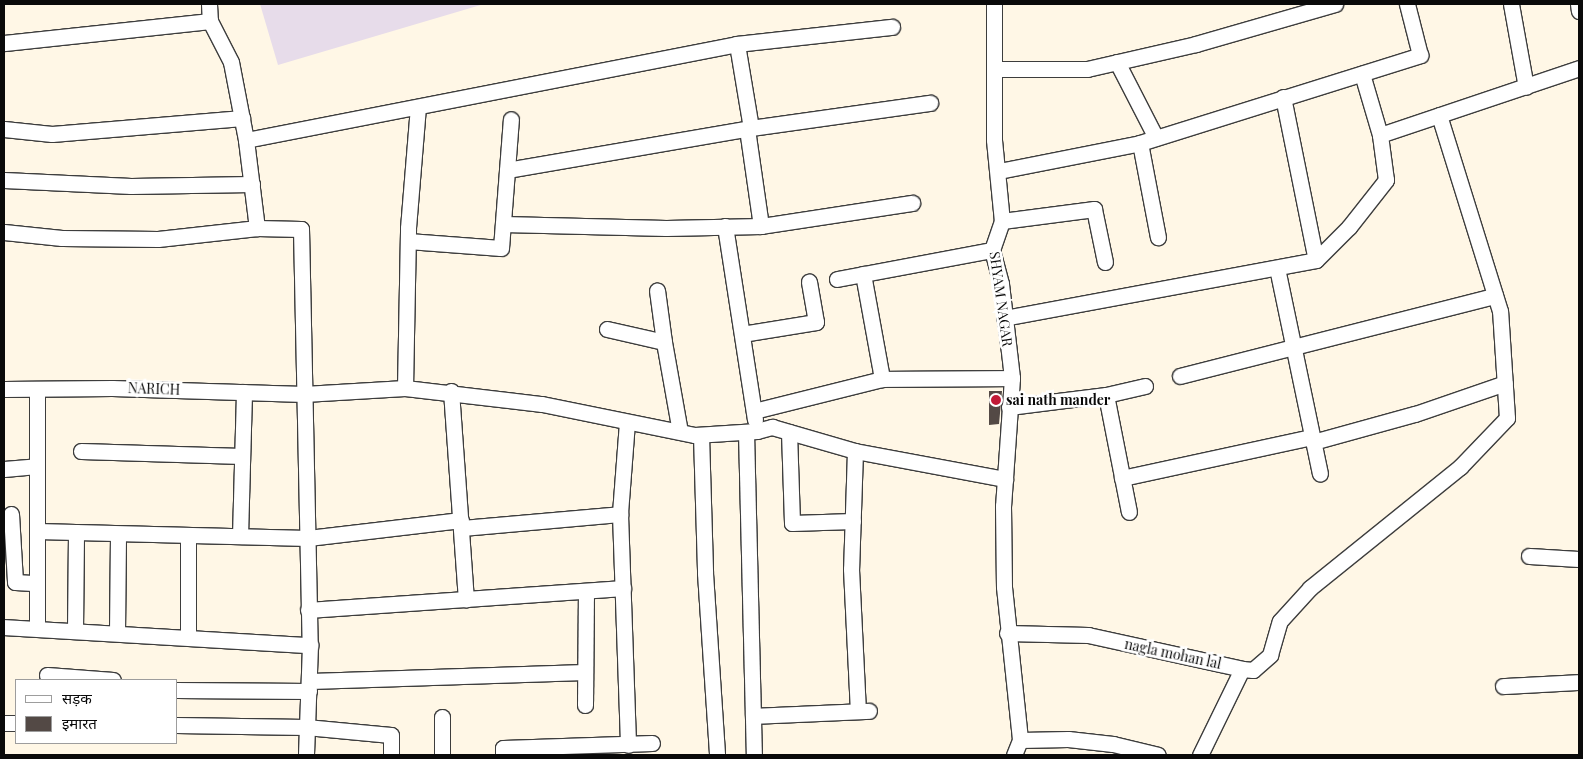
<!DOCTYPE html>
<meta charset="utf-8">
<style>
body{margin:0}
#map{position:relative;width:1583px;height:759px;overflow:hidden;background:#fff7e6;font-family:"Playfair Display","Noto Sans Devanagari",serif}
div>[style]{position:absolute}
.industrial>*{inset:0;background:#e7dcea}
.building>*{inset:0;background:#534945}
.roads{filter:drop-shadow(1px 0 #3d3d3d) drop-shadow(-1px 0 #3d3d3d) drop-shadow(0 1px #3d3d3d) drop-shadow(0 -1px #3d3d3d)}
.minor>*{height:15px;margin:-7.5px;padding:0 7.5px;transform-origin:7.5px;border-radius:7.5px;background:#fff}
.dots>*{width:14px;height:14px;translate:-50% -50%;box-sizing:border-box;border:2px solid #fff;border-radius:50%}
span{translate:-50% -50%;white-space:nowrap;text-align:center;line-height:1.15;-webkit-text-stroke:5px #fff;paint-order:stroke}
.street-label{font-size:14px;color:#0a0a0a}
.poi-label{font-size:14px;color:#0a0a0a;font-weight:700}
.left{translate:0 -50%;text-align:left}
.frame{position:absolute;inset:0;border:5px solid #0a0a0a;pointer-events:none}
.legend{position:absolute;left:15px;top:679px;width:162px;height:65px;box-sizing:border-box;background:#fff;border:1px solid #9d9d9d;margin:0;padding:6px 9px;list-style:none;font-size:15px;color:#0a0a0a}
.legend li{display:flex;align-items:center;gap:10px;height:25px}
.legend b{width:25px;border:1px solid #9d9d9d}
</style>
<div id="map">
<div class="industrial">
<div style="clip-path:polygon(260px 4px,484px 4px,278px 65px)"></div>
</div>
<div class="building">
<div style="clip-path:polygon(989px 391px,1002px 391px,999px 424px,989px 425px)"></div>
</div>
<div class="roads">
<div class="minor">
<div style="left:209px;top:4px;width:17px;rotate:87deg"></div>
<div style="left:210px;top:21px;width:46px;rotate:62.9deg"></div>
<div style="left:231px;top:62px;width:79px;rotate:79.1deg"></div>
<div style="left:246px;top:140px;width:89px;rotate:82.9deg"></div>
<div style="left:994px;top:4px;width:136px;rotate:90deg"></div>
<div style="left:994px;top:140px;width:81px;rotate:84.4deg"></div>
<div style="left:1002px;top:221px;width:31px;rotate:109deg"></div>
<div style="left:992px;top:250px;width:35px;rotate:75deg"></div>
<div style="left:1001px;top:284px;width:95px;rotate:83.3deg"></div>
<div style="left:1012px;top:378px;width:128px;rotate:94deg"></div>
<div style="left:1003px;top:506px;width:81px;rotate:89.3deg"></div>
<div style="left:1004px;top:587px;width:154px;rotate:84deg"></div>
<div style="left:1020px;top:740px;width:48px;rotate:-1.2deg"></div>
<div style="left:1068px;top:739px;width:45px;rotate:6.3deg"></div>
<div style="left:1113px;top:744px;width:46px;rotate:13.7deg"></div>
<div style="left:1511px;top:4px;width:84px;rotate:79.8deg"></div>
<div style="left:1578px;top:4px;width:7px;rotate:82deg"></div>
<div style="left:4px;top:43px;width:207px;rotate:-6.1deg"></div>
<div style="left:1117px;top:62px;width:85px;rotate:62.8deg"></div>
<div style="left:996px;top:69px;width:91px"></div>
<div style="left:1087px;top:69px;width:112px;rotate:-12.9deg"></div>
<div style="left:1196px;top:44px;width:145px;rotate:-16.1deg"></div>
<div style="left:1283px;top:97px;width:166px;rotate:78.6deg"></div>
<div style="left:751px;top:128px;width:181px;rotate:-8deg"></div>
<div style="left:4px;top:129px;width:48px;rotate:5.9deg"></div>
<div style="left:52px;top:134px;width:191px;rotate:-4.8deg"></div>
<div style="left:1380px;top:135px;width:210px;rotate:-18.6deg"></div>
<div style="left:246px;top:140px;width:500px;rotate:-11.06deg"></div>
<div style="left:737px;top:44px;width:156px;rotate:-6.3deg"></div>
<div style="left:1140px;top:143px;width:96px;rotate:79.2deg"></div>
<div style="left:507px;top:170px;width:248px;rotate:-9.8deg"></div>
<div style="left:751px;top:128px;width:85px;rotate:-99.5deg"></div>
<div style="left:999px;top:171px;width:144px;rotate:-11.2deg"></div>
<div style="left:1140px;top:143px;width:294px;rotate:-17.4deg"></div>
<div style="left:1420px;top:55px;width:53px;rotate:-104.3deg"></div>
<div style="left:4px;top:180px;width:127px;rotate:2.7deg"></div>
<div style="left:131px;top:186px;width:121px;rotate:-0.9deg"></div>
<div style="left:1002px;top:221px;width:93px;rotate:-7.4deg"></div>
<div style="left:1094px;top:209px;width:54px;rotate:78.3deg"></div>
<div style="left:503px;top:224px;width:163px;rotate:1.4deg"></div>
<div style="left:666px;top:228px;width:95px;rotate:-1.2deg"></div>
<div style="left:761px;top:226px;width:98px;rotate:-98.2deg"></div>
<div style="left:725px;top:226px;width:196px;rotate:81.2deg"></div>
<div style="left:761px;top:226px;width:153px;rotate:-8.7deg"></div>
<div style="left:4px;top:232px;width:58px;rotate:5.9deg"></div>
<div style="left:62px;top:238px;width:96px;rotate:0.6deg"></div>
<div style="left:158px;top:239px;width:100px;rotate:-6.3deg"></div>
<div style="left:257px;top:228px;width:44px;rotate:1.3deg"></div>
<div style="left:301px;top:229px;width:416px;rotate:88.8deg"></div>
<div style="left:310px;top:645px;width:110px;rotate:92.1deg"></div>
<div style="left:408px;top:241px;width:93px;rotate:4.3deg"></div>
<div style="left:501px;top:248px;width:129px;rotate:-85.6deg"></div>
<div style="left:1277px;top:268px;width:210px;rotate:78.2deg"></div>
<div style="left:863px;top:274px;width:107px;rotate:79.7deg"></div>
<div style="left:837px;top:279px;width:158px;rotate:-10.6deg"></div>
<div style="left:1004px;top:318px;width:317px;rotate:-10.5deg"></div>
<div style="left:1316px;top:260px;width:47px;rotate:-45deg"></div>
<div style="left:1349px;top:227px;width:60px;rotate:-51.8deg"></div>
<div style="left:1386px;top:180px;width:45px;rotate:-97.6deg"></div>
<div style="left:1380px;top:135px;width:64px;rotate:-106.4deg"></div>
<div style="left:607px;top:329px;width:58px;rotate:12.8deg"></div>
<div style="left:664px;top:342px;width:52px;rotate:-97.7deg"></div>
<div style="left:742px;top:334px;width:75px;rotate:-9.2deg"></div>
<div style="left:816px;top:322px;width:41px;rotate:-99.9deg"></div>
<div style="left:664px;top:342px;width:91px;rotate:79.9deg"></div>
<div style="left:1180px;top:376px;width:325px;rotate:-14.3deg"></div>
<div style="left:405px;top:388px;width:160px;rotate:-88.9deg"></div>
<div style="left:408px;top:228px;width:121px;rotate:-85.3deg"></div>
<div style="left:4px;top:389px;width:108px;rotate:-0.5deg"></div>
<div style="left:112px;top:388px;width:192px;rotate:1.8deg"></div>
<div style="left:304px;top:394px;width:101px;rotate:-3.4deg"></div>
<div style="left:405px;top:388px;width:138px;rotate:6.7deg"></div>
<div style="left:542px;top:404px;width:156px;rotate:11.5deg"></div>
<div style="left:695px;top:435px;width:62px;rotate:-3.7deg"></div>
<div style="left:757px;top:431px;width:16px;rotate:-15deg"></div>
<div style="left:772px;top:427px;width:86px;rotate:16.1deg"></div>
<div style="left:855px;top:451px;width:118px;rotate:91.9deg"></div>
<div style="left:851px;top:569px;width:142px;rotate:87.2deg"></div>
<div style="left:37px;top:389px;width:238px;rotate:90deg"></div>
<div style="left:451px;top:391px;width:209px;rotate:85.9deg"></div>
<div style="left:1106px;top:395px;width:119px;rotate:78.9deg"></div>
<div style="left:1009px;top:407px;width:98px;rotate:-7.1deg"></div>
<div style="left:1106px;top:395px;width:40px;rotate:-13deg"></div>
<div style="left:754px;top:411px;width:132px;rotate:-14deg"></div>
<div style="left:882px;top:379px;width:130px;rotate:-0.4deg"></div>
<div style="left:627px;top:422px;width:92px;rotate:94.4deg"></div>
<div style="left:620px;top:514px;width:231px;rotate:88deg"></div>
<div style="left:746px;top:432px;width:323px;rotate:88.6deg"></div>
<div style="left:789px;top:432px;width:91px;rotate:88.1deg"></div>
<div style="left:792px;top:523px;width:61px;rotate:-1.9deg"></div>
<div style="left:701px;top:435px;width:138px;rotate:88.3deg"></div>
<div style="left:705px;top:573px;width:182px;rotate:86.2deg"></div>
<div style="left:1313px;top:442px;width:106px;rotate:-15.4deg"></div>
<div style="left:1415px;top:414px;width:95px;rotate:-19deg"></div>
<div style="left:81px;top:451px;width:161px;rotate:1.8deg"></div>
<div style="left:855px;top:451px;width:153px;rotate:10.6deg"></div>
<div style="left:4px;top:469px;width:33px;rotate:-5deg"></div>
<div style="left:1122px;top:478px;width:194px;rotate:-12.2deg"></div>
<div style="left:11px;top:514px;width:68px;rotate:86.6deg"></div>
<div style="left:15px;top:582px;width:22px;rotate:3deg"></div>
<div style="left:461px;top:528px;width:160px;rotate:-5deg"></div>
<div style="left:37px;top:531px;width:271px;rotate:1.5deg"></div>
<div style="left:308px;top:538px;width:154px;rotate:-6.7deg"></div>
<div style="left:188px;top:535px;width:101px;rotate:90deg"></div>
<div style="left:240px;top:536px;width:144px;rotate:-88.4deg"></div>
<div style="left:1529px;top:556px;width:50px;rotate:3.4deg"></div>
<div style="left:308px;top:610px;width:316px;rotate:-4deg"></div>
<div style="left:4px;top:627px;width:307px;rotate:3.4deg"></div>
<div style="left:75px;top:630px;width:98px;rotate:-89.4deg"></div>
<div style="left:117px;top:632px;width:98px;rotate:-89.4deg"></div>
<div style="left:1007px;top:633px;width:81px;rotate:1.4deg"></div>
<div style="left:1088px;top:635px;width:158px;rotate:12.4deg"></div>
<div style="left:1242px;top:669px;width:96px;rotate:116deg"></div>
<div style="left:1242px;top:669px;width:11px;rotate:5deg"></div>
<div style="left:1253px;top:670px;width:23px;rotate:-41deg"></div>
<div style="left:1270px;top:655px;width:35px;rotate:-74deg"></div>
<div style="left:1280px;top:621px;width:45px;rotate:-47.7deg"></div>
<div style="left:1310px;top:588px;width:193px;rotate:-38.9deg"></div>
<div style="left:1460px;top:467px;width:68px;rotate:-46.2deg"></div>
<div style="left:1507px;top:418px;width:107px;rotate:-93.7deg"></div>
<div style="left:1500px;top:311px;width:205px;rotate:-107.3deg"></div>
<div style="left:47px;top:675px;width:66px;rotate:4.3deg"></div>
<div style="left:310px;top:681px;width:275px;rotate:-1.9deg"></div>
<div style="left:1503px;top:686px;width:76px;rotate:-3deg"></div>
<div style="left:176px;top:690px;width:133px;rotate:0.4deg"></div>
<div style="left:585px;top:705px;width:114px;rotate:-89.5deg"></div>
<div style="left:753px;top:716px;width:116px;rotate:-2.5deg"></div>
<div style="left:442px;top:717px;width:38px;rotate:90deg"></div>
<div style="left:4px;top:723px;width:12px"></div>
<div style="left:176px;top:725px;width:130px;rotate:0.9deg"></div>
<div style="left:306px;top:727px;width:85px;rotate:5.4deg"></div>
<div style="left:391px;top:735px;width:20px;rotate:90deg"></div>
<div style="left:503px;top:755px;width:7px;rotate:-90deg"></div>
<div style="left:503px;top:748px;width:149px;rotate:-1.9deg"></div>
<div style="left:1014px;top:755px;width:16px;rotate:-68deg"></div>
</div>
</div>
<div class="dots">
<div style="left:996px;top:400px;background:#c11a37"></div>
</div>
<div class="street-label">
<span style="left:1001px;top:299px;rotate:82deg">SHYAM NAGAR</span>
<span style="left:154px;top:389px;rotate:2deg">NARICH</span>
<span style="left:1173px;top:654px;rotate:12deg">nagla mohan lal</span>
</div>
<div class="poi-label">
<span class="left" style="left:1006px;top:400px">sai nath mander</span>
</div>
<div class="frame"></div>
<ul class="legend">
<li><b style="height:6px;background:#fff"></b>सड़क</li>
<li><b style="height:14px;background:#534945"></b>इमारत</li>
</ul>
</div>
